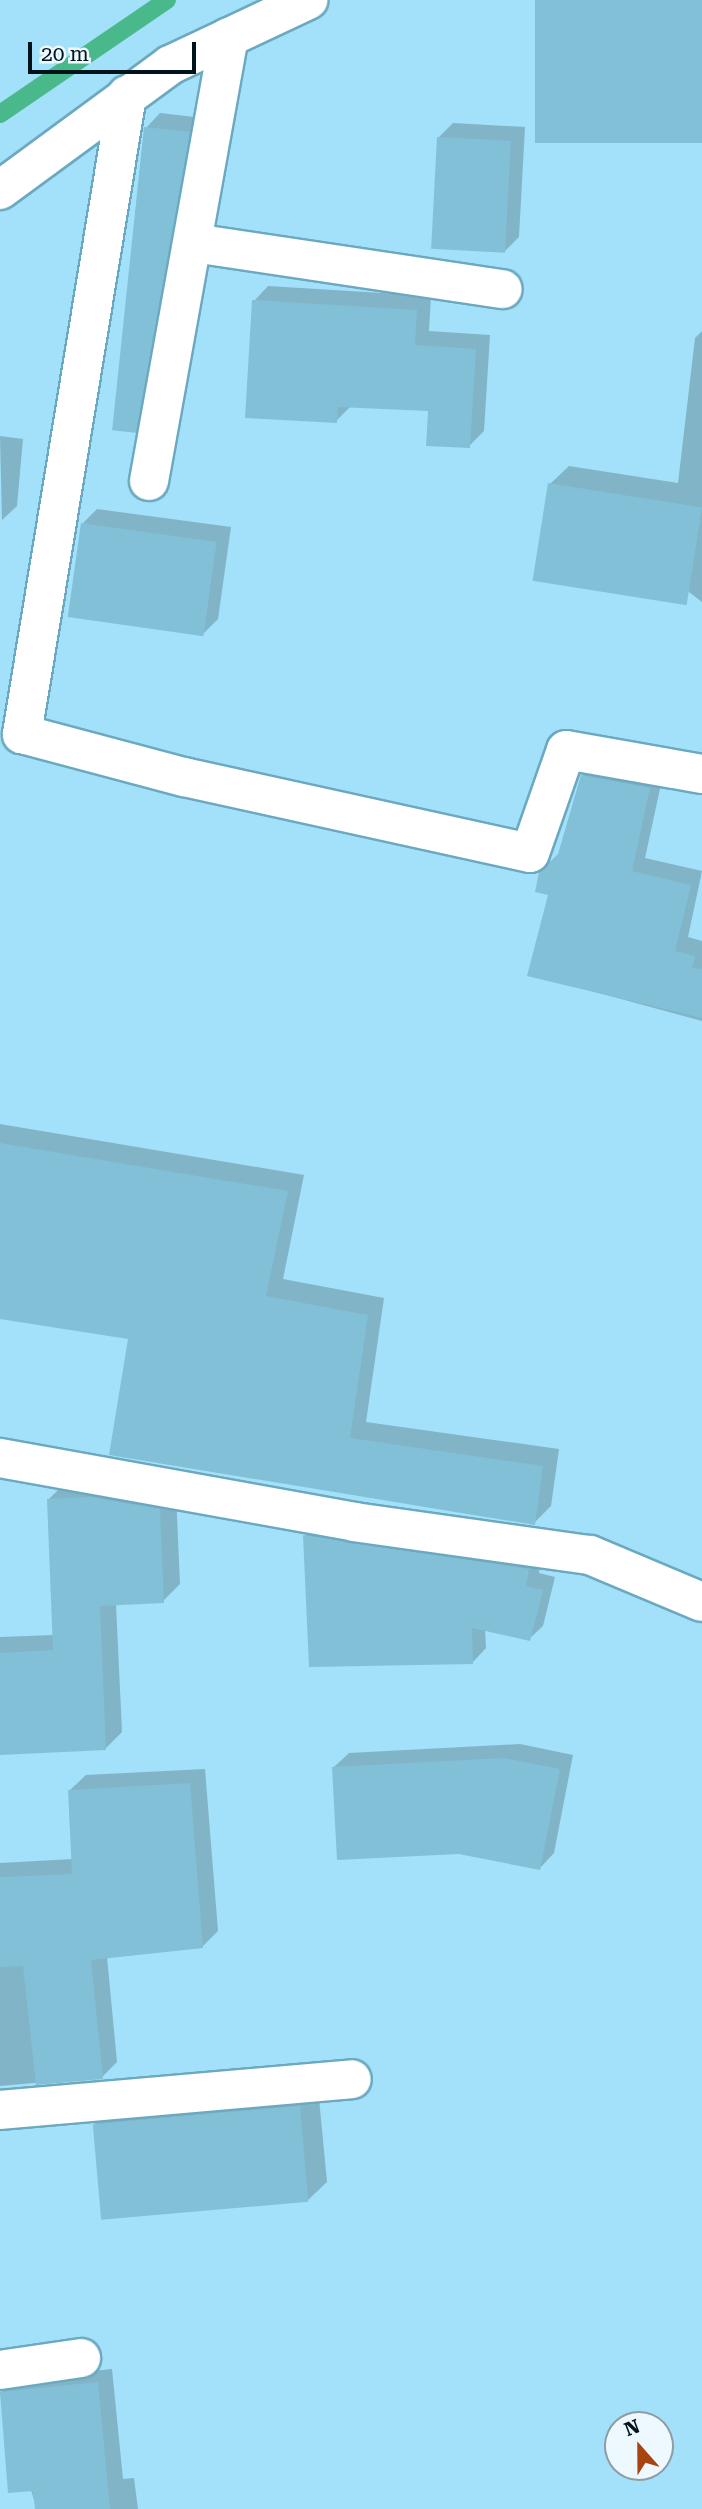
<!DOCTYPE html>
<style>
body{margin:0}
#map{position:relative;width:702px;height:2509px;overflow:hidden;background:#a2e1f9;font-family:"Roboto Serif",serif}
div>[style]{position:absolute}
.shadow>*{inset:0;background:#0003}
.stream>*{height:18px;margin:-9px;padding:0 9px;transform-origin:9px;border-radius:9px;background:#49b98b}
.building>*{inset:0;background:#82c0d7;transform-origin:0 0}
.roads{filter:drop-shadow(2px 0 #6ba9c0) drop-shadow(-2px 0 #6ba9c0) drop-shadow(0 2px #6ba9c0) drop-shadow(0 -2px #6ba9c0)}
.minor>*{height:38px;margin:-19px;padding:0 19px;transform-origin:19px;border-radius:19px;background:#fff}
span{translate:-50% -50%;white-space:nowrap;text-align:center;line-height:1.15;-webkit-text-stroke:5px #edf9fe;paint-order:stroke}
.north{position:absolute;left:604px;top:2411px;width:70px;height:70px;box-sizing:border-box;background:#edf9fe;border:2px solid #8e9da3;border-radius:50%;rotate:339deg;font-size:19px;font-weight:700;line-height:28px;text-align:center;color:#00131b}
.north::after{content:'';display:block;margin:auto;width:24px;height:32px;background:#a84410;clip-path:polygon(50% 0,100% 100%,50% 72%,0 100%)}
.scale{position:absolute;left:28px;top:42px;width:168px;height:32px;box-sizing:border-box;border:4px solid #00131b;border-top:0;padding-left:9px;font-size:21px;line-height:24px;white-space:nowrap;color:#00131b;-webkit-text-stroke:5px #edf9fe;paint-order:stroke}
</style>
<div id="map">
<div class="shadow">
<div style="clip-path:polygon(160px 113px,203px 118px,149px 417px,135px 431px,146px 128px)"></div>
<div style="clip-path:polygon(453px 123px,525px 127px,519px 237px,504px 252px,439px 137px)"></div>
<div style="clip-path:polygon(268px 286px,431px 296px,429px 331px,490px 335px,484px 431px,469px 446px,430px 410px,351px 406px,336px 421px,254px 301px)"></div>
<div style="clip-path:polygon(702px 331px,702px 602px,550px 484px,569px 466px,678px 483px,695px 338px)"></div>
<div style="clip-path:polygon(0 436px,23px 439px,17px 506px,2px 520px)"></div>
<div style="clip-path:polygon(97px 509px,231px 527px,218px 619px,203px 634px,83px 523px)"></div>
<div style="clip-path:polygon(596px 762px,663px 775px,645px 858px,702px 871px,688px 937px,702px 941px,702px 1021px,529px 974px,582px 776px)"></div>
<div style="clip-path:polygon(0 1124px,304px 1175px,283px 1279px,384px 1298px,366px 1422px,559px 1449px,551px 1506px,534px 1523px,130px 1338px,0 1317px)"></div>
<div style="clip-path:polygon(66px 1482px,176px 1493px,180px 1584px,163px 1601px,116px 1604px,122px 1732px,105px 1749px,0 1754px,0 1637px,54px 1635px,49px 1499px)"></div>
<div style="clip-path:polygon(318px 1522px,541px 1555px,539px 1573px,555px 1577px,543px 1626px,529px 1639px,485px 1629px,486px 1648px,473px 1662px,305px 1536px)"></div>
<div style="clip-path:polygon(520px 1744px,573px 1755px,554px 1853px,540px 1868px,334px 1767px,349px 1753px)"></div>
<div style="clip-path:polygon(205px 1769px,218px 1931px,202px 1947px,107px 1957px,117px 2062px,102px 2077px,0 2086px,0 1863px,73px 1859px,70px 1790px,86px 1775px)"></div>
<div style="clip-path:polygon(318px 2088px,327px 2182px,308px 2200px,94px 2124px,113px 2106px)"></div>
<div style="clip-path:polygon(112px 2369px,123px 2479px,134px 2478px,138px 2509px,37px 2509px,0 2393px,15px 2379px)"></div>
</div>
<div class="stream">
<div style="left:0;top:114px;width:202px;rotate:-34.3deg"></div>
</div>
<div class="building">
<div style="left:535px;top:0;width:167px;height:143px"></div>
<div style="left:144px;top:127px;width:46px;height:305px;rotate:6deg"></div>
<div style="left:437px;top:137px;width:74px;height:112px;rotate:3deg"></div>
<div style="clip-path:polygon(252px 300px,417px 310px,415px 345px,476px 349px,470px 448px,426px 446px,428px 411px,338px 407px,337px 423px,245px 418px)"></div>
<div style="left:548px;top:483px;width:156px;height:99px;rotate:9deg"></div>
<div style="left:81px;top:523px;width:137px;height:95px;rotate:8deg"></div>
<div style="clip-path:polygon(581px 775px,650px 788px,632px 871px,691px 885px,675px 951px,695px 956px,692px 968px,702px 969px,702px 1018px,527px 976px,548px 895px,535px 892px,539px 872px,558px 854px)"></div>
<div style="clip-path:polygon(0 1143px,288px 1191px,266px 1296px,368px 1315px,350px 1438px,543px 1466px,535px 1525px,109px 1455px,128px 1339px,0 1319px)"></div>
<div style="clip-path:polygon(90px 1497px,160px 1509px,164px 1603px,100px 1606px,106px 1750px,0 1755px,0 1653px,53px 1650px,47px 1499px)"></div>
<div style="clip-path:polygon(303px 1535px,529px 1569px,526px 1586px,543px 1590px,530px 1641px,472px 1628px,473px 1664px,309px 1667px)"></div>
<div style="clip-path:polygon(504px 1758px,560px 1769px,540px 1870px,459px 1854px,337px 1860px,332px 1767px)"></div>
<div style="clip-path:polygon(190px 1783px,203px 1948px,91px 1960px,103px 2079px,36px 2085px,23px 1966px,0 1967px,0 1877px,72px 1874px,68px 1790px)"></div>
<div style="left:300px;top:2106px;width:96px;height:208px;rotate:85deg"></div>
<div style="clip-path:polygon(98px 2382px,110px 2509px,35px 2509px,33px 2491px,8px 2493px,0 2392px)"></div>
</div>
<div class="roads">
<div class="minor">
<div style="left:127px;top:95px;width:648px;rotate:99.33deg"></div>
<div style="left:22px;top:734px;width:168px;rotate:14.9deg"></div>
<div style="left:184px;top:777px;width:354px;rotate:12.4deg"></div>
<div style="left:530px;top:853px;width:109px;rotate:-70.7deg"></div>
<div style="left:566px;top:750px;width:138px;rotate:10deg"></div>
<div style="left:0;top:190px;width:211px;rotate:-36.3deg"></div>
<div style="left:170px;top:65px;width:153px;rotate:-25.2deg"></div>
<div style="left:194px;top:243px;width:312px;rotate:8.5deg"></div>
<div style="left:149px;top:481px;width:451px;rotate:-79.8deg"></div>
<div style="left:0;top:1458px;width:360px;rotate:10.2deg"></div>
<div style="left:354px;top:1522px;width:238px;rotate:8deg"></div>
<div style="left:590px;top:1555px;width:121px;rotate:22.8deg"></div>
<div style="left:0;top:2110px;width:353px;rotate:-5deg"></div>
<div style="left:0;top:2370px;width:82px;rotate:-8.4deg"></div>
</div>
</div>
<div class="north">N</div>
<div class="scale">20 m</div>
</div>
